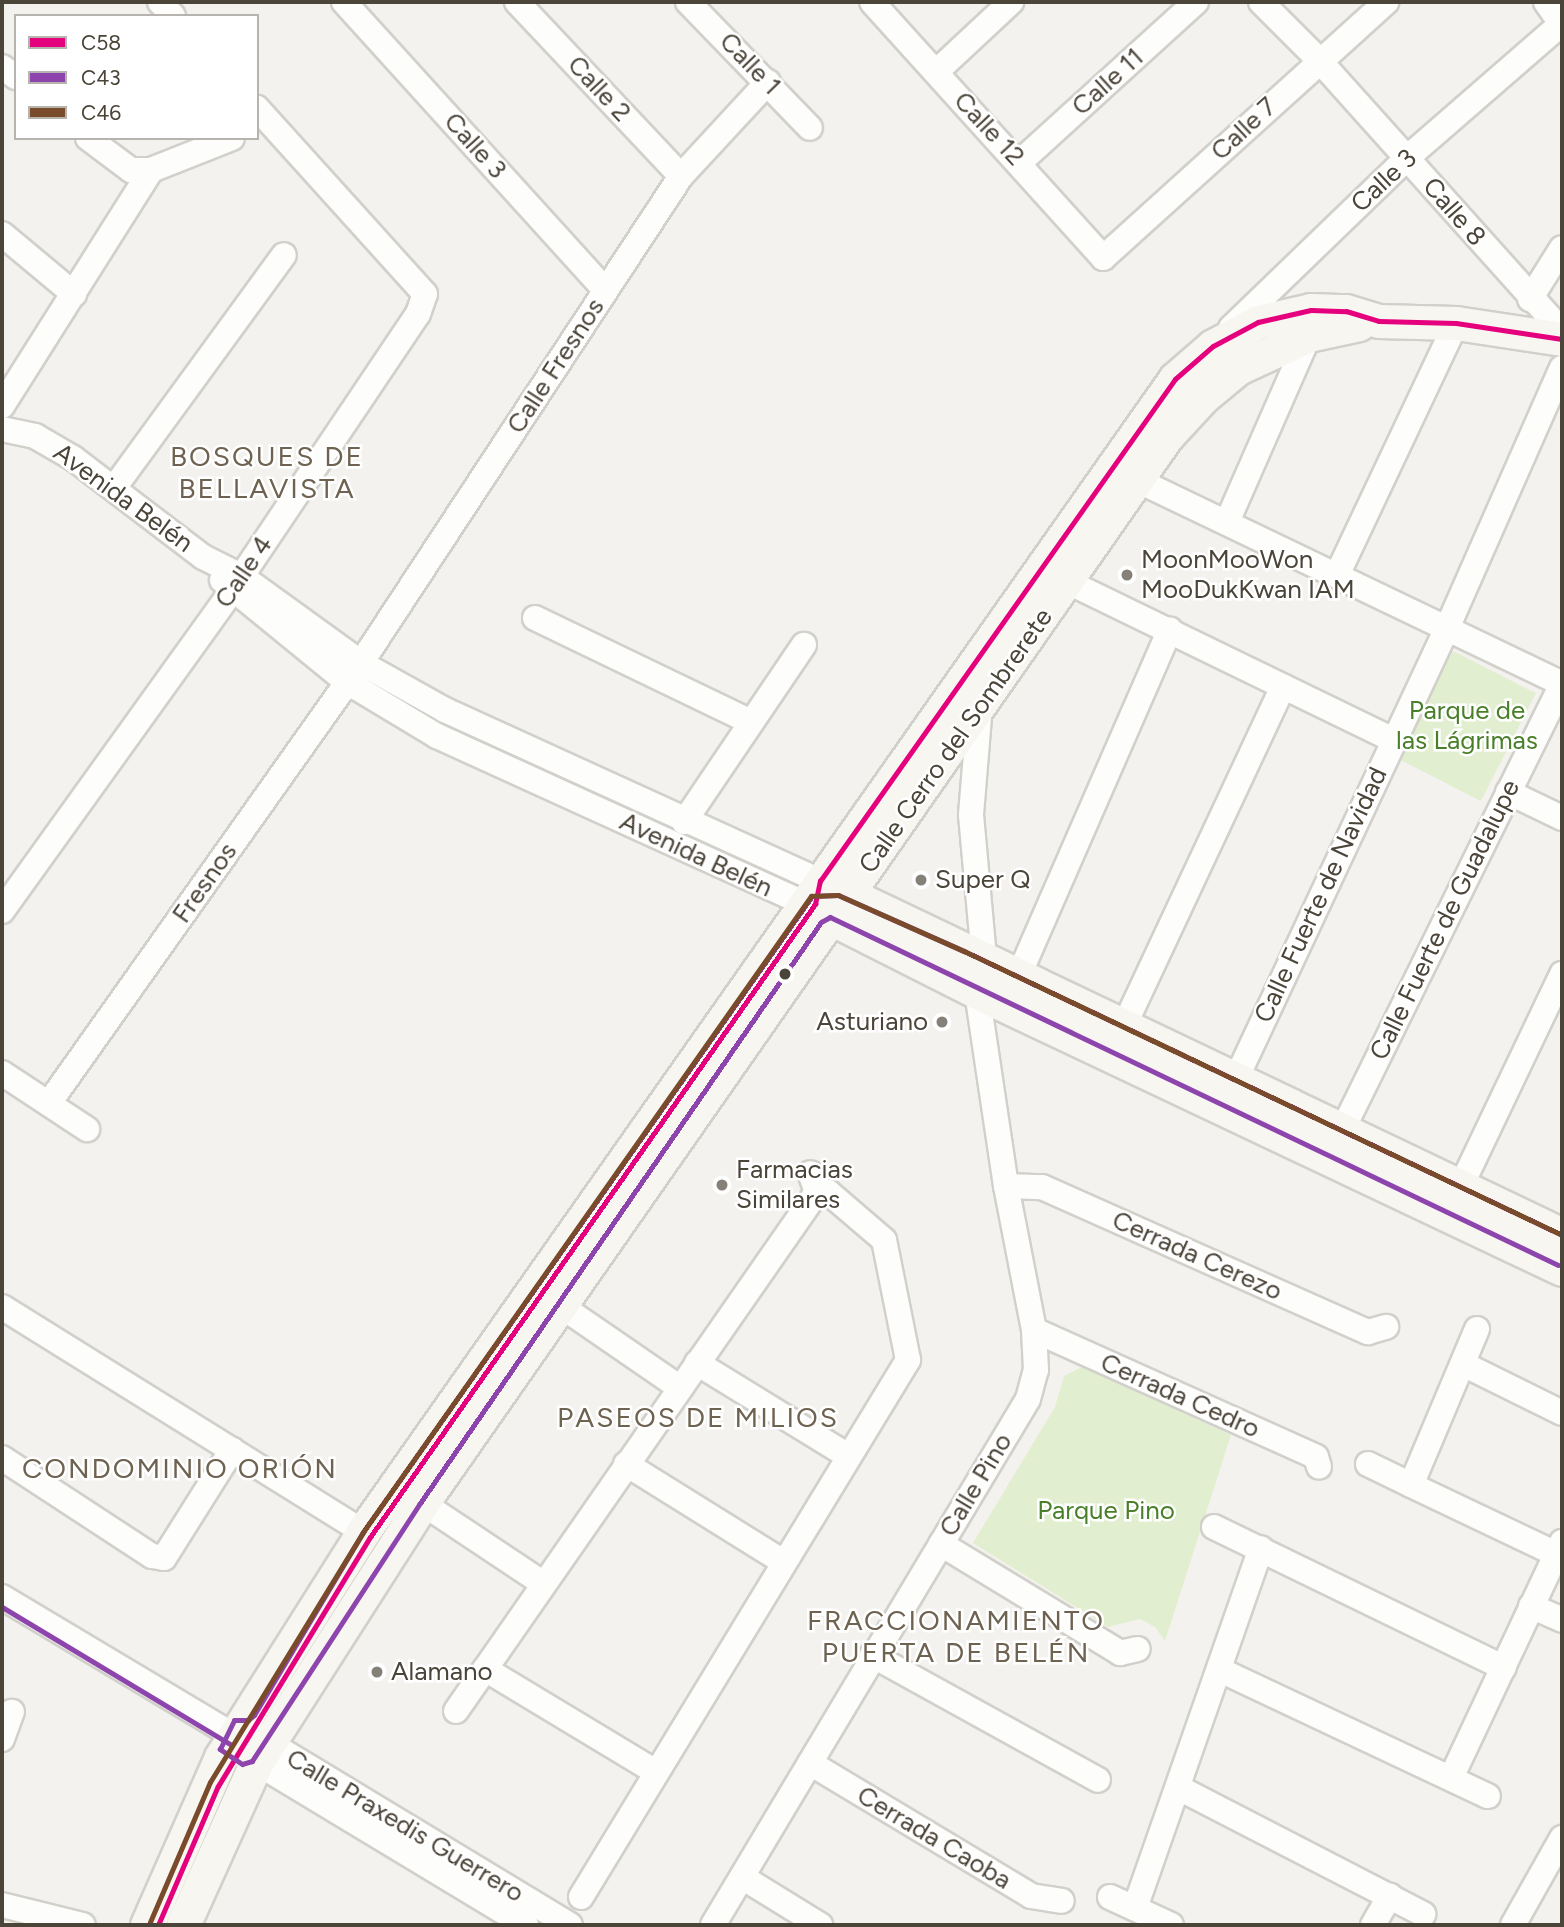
<!DOCTYPE html>
<meta charset="utf-8">
<style>
body{margin:0}
#map{position:relative;width:1564px;height:1927px;overflow:hidden;background:#f4f2ee;font-family:Figtree,sans-serif}
div>[style]{position:absolute}
.green>*{inset:0;background:#e1eecf;transform-origin:0 0}
.roads{filter:drop-shadow(2px 0 #d2d0cb) drop-shadow(-2px 0 #d2d0cb) drop-shadow(0 2px #d2d0cb) drop-shadow(0 -2px #d2d0cb)}
.street>*{height:24px;margin:-12px;padding:0 12px;transform-origin:12px;border-radius:12px;background:#fdfdfc}
.secondary>*{height:33px;margin:-16.5px;padding:0 16.5px;transform-origin:16.5px;border-radius:16.5px;background:#f7f6f1}
.bus-1>*{height:5px;margin:-2.5px;padding:0 2.5px;transform-origin:2.5px;border-radius:2.5px;background:#e5007d}
.bus-2>*{height:5px;margin:-2.5px;padding:0 2.5px;transform-origin:2.5px;border-radius:2.5px;background:#8e44ad}
.bus-3>*{height:5px;margin:-2.5px;padding:0 2.5px;transform-origin:2.5px;border-radius:2.5px;background:#7a4b2a}
.dots>*{width:19px;height:19px;translate:-50% -50%;box-sizing:border-box;border:4px solid #fff;border-radius:50%}
span{translate:-50% -50%;white-space:nowrap;text-align:center;line-height:1.15;-webkit-text-stroke:5px #fff;paint-order:stroke}
.street-label{font-size:26px;color:#4b4439}
.poi-label{font-size:26px;color:#4b4439}
.left{translate:0 -50%;text-align:left}
.right{translate:-100% -50%;text-align:right}
.park-label{font-size:26px;color:#4a7f2a}
.neighbourhood-label{font-size:28px;color:#6e6250;letter-spacing:2px}
.frame{position:absolute;inset:0;border:4px solid #4b4439;pointer-events:none}
.legend{position:absolute;left:14px;top:14px;width:245px;height:126px;box-sizing:border-box;background:#fff;border:2px solid #b7b4b0;margin:0;padding:9px 12px;list-style:none;font-size:21px;color:#4b4439}
.legend li{display:flex;align-items:center;gap:14px;height:35px}
.legend b{width:35px;border:2px solid #b7b4b0}
</style>
<div id="map">
<div class="green">
<div style="left:1453px;top:651px;width:93px;height:121px;rotate:27deg"></div>
<div style="clip-path:polygon(1082px 1367px,1231px 1435px,1165px 1641px,1155px 1627px,1140px 1619px,1108px 1627px,973px 1543px,1055px 1407px,1064px 1376px)"></div>
</div>
<div class="roads">
<div class="street">
<div style="left:160px;top:2px;width:19px;rotate:47deg"></div>
<div style="left:344px;top:2px;width:389px;rotate:47.8deg"></div>
<div style="left:517px;top:2px;width:239px;rotate:46.7deg"></div>
<div style="left:688px;top:2px;width:175px;rotate:45.9deg"></div>
<div style="left:872px;top:2px;width:345px;rotate:47.9deg"></div>
<div style="left:1103px;top:258px;width:382px;rotate:-42.1deg"></div>
<div style="left:1261px;top:2px;width:81px;rotate:45deg"></div>
<div style="left:1318px;top:59px;width:365px;rotate:48.1deg"></div>
<div style="left:1546px;top:2px;width:28px;rotate:55deg"></div>
<div style="left:2px;top:67px;width:17px;rotate:36deg"></div>
<div style="left:936px;top:72px;width:103px;rotate:-43deg"></div>
<div style="left:88px;top:138px;width:54px;rotate:36.7deg"></div>
<div style="left:131px;top:170px;width:20px"></div>
<div style="left:151px;top:170px;width:87px;rotate:-21.6deg"></div>
<div style="left:1020px;top:162px;width:238px;rotate:-42.3deg"></div>
<div style="left:2px;top:234px;width:94px;rotate:39.8deg"></div>
<div style="left:1530px;top:299px;width:60px;rotate:-57.9deg"></div>
<div style="left:1231px;top:328px;width:245px;rotate:-44deg"></div>
<div style="left:1407px;top:158px;width:204px;rotate:-41deg"></div>
<div style="left:2px;top:406px;width:279px;rotate:-57.7deg"></div>
<div style="left:2px;top:429px;width:34px;rotate:12deg"></div>
<div style="left:35px;top:436px;width:44px;rotate:30.1deg"></div>
<div style="left:73px;top:458px;width:163px;rotate:37.3deg"></div>
<div style="left:203px;top:557px;width:42px;rotate:26.6deg"></div>
<div style="left:241px;top:576px;width:148px;rotate:35.9deg"></div>
<div style="left:361px;top:663px;width:96px;rotate:29.2deg"></div>
<div style="left:445px;top:710px;width:412px;rotate:24.5deg"></div>
<div style="left:1137px;top:480px;width:471px;rotate:25.6deg"></div>
<div style="left:114px;top:488px;width:288px;rotate:-53.9deg"></div>
<div style="left:1227px;top:522px;width:204px;rotate:-66.3deg"></div>
<div style="left:1338px;top:573px;width:276px;rotate:-64.7deg"></div>
<div style="left:222px;top:580px;width:161px;rotate:39.2deg"></div>
<div style="left:347px;top:682px;width:105px;rotate:31deg"></div>
<div style="left:437px;top:736px;width:405px;rotate:24.5deg"></div>
<div style="left:1066px;top:581px;width:364px;rotate:25.9deg"></div>
<div style="left:535px;top:618px;width:240px;rotate:25.7deg"></div>
<div style="left:980px;top:705px;width:110px;rotate:94.7deg"></div>
<div style="left:971px;top:815px;width:145px;rotate:84.8deg"></div>
<div style="left:1508px;top:792px;width:60px;rotate:25.7deg"></div>
<div style="left:684px;top:822px;width:214px;rotate:-55.9deg"></div>
<div style="left:2px;top:911px;width:393px;rotate:-54.3deg"></div>
<div style="left:231px;top:592px;width:335px;rotate:-56.1deg"></div>
<div style="left:418px;top:314px;width:21px;rotate:-71deg"></div>
<div style="left:425px;top:294px;width:251px;rotate:-132.1deg"></div>
<div style="left:1019px;top:975px;width:377px;rotate:-66.4deg"></div>
<div style="left:1124px;top:1026px;width:375px;rotate:-64.9deg"></div>
<div style="left:2px;top:1073px;width:102px;rotate:33.4deg"></div>
<div style="left:1236px;top:1079px;width:500px;rotate:-64.92deg"></div>
<div style="left:1448px;top:626px;width:282px;rotate:-66.2deg"></div>
<div style="left:49px;top:1103px;width:539px;rotate:-54.66deg"></div>
<div style="left:361px;top:663px;width:583px;rotate:-56.69deg"></div>
<div style="left:681px;top:176px;width:128px;rotate:-47.2deg"></div>
<div style="left:1335px;top:1145px;width:514px;rotate:-63.78deg"></div>
<div style="left:1006px;top:1186px;width:36px;rotate:2deg"></div>
<div style="left:1042px;top:1187px;width:357px;rotate:24deg"></div>
<div style="left:1368px;top:1332px;width:19px;rotate:-16deg"></div>
<div style="left:1461px;top:1186px;width:235px;rotate:-64.5deg"></div>
<div style="left:558px;top:1304px;width:148px;rotate:34.5deg"></div>
<div style="left:2px;top:1307px;width:425px;rotate:31.9deg"></div>
<div style="left:1477px;top:1329px;width:169px;rotate:112.9deg"></div>
<div style="left:1411px;top:1485px;width:161px;rotate:25.4deg"></div>
<div style="left:1034px;top:1330px;width:309px;rotate:24.2deg"></div>
<div style="left:1316px;top:1457px;width:10px;rotate:73deg"></div>
<div style="left:697px;top:1363px;width:177px;rotate:31.6deg"></div>
<div style="left:1463px;top:1364px;width:110px;rotate:26.3deg"></div>
<div style="left:2px;top:1458px;width:179px;rotate:33.2deg"></div>
<div style="left:152px;top:1556px;width:12px;rotate:9deg"></div>
<div style="left:164px;top:1558px;width:128px;rotate:-57.8deg"></div>
<div style="left:626px;top:1464px;width:184px;rotate:31.9deg"></div>
<div style="left:1368px;top:1464px;width:48px;rotate:26deg"></div>
<div style="left:422px;top:1503px;width:146px;rotate:33.6deg"></div>
<div style="left:1214px;top:1527px;width:322px;rotate:25.9deg"></div>
<div style="left:941px;top:1544px;width:210px;rotate:31.3deg"></div>
<div style="left:1120px;top:1653px;width:18px;rotate:-13deg"></div>
<div style="left:2px;top:1597px;width:270px;rotate:30.9deg"></div>
<div style="left:1531px;top:1606px;width:34px;rotate:24deg"></div>
<div style="left:872px;top:1655px;width:258px;rotate:28.9deg"></div>
<div style="left:485px;top:1669px;width:200px;rotate:31.1deg"></div>
<div style="left:1220px;top:1670px;width:296px;rotate:25.2deg"></div>
<div style="left:456px;top:1711px;width:632px;rotate:-55.18deg"></div>
<div style="left:256px;top:1735px;width:367px;rotate:31.2deg"></div>
<div style="left:2px;top:1739px;width:29px;rotate:-70deg"></div>
<div style="left:242px;top:1754px;width:332px;rotate:31.1deg"></div>
<div style="left:810px;top:1763px;width:258px;rotate:31deg"></div>
<div style="left:1031px;top:1896px;width:31px;rotate:9deg"></div>
<div style="left:1451px;top:1778px;width:261px;rotate:-64.8deg"></div>
<div style="left:1179px;top:1788px;width:275px;rotate:27.3deg"></div>
<div style="left:742px;top:1877px;width:92px;rotate:31.6deg"></div>
<div style="left:581px;top:1897px;width:629px;rotate:-58.66deg"></div>
<div style="left:908px;top:1360px;width:122px;rotate:-101.3deg"></div>
<div style="left:884px;top:1240px;width:74px;rotate:-139.4deg"></div>
<div style="left:828px;top:1192px;width:11px;rotate:180deg"></div>
<div style="left:817px;top:1192px;width:20px;rotate:-110deg"></div>
<div style="left:1110px;top:1897px;width:67px;rotate:24.7deg"></div>
<div style="left:2px;top:1905px;width:83px;rotate:13.9deg"></div>
<div style="left:1135px;top:1908px;width:381px;rotate:-70.7deg"></div>
<div style="left:713px;top:1925px;width:613px;rotate:-59.08deg"></div>
<div style="left:1028px;top:1399px;width:30px;rotate:-75deg"></div>
<div style="left:1036px;top:1370px;width:40px;rotate:-92.9deg"></div>
<div style="left:1034px;top:1330px;width:147px;rotate:-101deg"></div>
<div style="left:1006px;top:1186px;width:196px;rotate:-98.5deg"></div>
<div style="left:1373px;top:1925px;width:34px;rotate:-60deg"></div>
<div style="left:1513px;top:1925px;width:100px;rotate:-60.6deg"></div>
</div>
<div class="secondary">
<div style="left:831px;top:886px;width:810px;rotate:25.52deg"></div>
<div style="left:813px;top:909px;width:184px;rotate:26.8deg"></div>
<div style="left:977px;top:992px;width:647px;rotate:25.34deg"></div>
<div style="left:147px;top:1925px;width:184px;rotate:-66.2deg"></div>
<div style="left:221px;top:1757px;width:266px;rotate:-57.7deg"></div>
<div style="left:363px;top:1532px;width:1410px;rotate:-54.84deg"></div>
<div style="left:1175px;top:379px;width:50px;rotate:-41deg"></div>
<div style="left:1213px;top:346px;width:51px;rotate:-28.1deg"></div>
<div style="left:1258px;top:322px;width:54px;rotate:-12.8deg"></div>
<div style="left:1311px;top:310px;width:35px;rotate:2deg"></div>
<div style="left:1346px;top:311px;width:34px;rotate:17deg"></div>
<div style="left:1379px;top:321px;width:77px;rotate:1.5deg"></div>
<div style="left:1456px;top:323px;width:107px;rotate:8.6deg"></div>
<div style="left:183px;top:1925px;width:178px;rotate:-65.7deg"></div>
<div style="left:256px;top:1763px;width:308px;rotate:-57.4deg"></div>
<div style="left:422px;top:1503px;width:1301px;rotate:-55.08deg"></div>
<div style="left:1167px;top:436px;width:53px;rotate:-47.3deg"></div>
<div style="left:1203px;top:397px;width:45px;rotate:-39.6deg"></div>
<div style="left:1238px;top:368px;width:78px;rotate:-24.9deg"></div>
<div style="left:1309px;top:335px;width:51px;rotate:-12.4deg"></div>
</div>
</div>
<div class="bus-1">
<div style="left:158px;top:1925px;width:151px;rotate:-66.7deg"></div>
<div style="left:218px;top:1786px;width:292px;rotate:-58.6deg"></div>
<div style="left:370px;top:1537px;width:774px;rotate:-54.89deg"></div>
<div style="left:815px;top:904px;width:24px;rotate:-78deg"></div>
<div style="left:820px;top:881px;width:615px;rotate:-54.73deg"></div>
<div style="left:1175px;top:379px;width:50px;rotate:-41deg"></div>
<div style="left:1213px;top:346px;width:51px;rotate:-28.1deg"></div>
<div style="left:1258px;top:322px;width:54px;rotate:-12.8deg"></div>
<div style="left:1311px;top:310px;width:35px;rotate:2deg"></div>
<div style="left:1346px;top:311px;width:34px;rotate:17deg"></div>
<div style="left:1379px;top:321px;width:77px;rotate:1.5deg"></div>
<div style="left:1456px;top:323px;width:107px;rotate:8.6deg"></div>
</div>
<div class="bus-2">
<div style="left:1558px;top:1265px;width:807px;rotate:-154.45deg"></div>
<div style="left:830px;top:917px;width:10px;rotate:151deg"></div>
<div style="left:821px;top:922px;width:706px;rotate:124.61deg"></div>
<div style="left:420px;top:1503px;width:308px;rotate:123.1deg"></div>
<div style="left:252px;top:1761px;width:10px;rotate:163deg"></div>
<div style="left:242px;top:1764px;width:27px;rotate:-146deg"></div>
<div style="left:220px;top:1749px;width:32px;rotate:-64deg"></div>
<div style="left:234px;top:1720px;width:14px"></div>
<div style="left:248px;top:1720px;width:8px;rotate:-40deg"></div>
<div style="left:254px;top:1715px;width:213px;rotate:-59.2deg"></div>
<div style="left:363px;top:1532px;width:779px;rotate:-54.78deg"></div>
<div style="left:812px;top:896px;width:26px;rotate:-2deg"></div>
<div style="left:838px;top:895px;width:138px;rotate:24deg"></div>
<div style="left:964px;top:951px;width:662px;rotate:25.4deg"></div>
<div style="left:2px;top:1607px;width:266px;rotate:31deg"></div>
</div>
<div class="bus-3">
<div style="left:150px;top:1922px;width:152px;rotate:-66.8deg"></div>
<div style="left:210px;top:1782px;width:293px;rotate:-58.5deg"></div>
<div style="left:363px;top:1532px;width:778px;rotate:-54.84deg"></div>
<div style="left:811px;top:896px;width:27px;rotate:-2deg"></div>
<div style="left:838px;top:895px;width:138px;rotate:24deg"></div>
<div style="left:964px;top:951px;width:662px;rotate:25.4deg"></div>
</div>
<div class="dots">
<div style="left:1127px;top:575px;background:#868178"></div>
<div style="left:921px;top:880px;background:#868178"></div>
<div style="left:785px;top:974px;background:#4b4439"></div>
<div style="left:942px;top:1022px;background:#868178"></div>
<div style="left:722px;top:1185px;background:#868178"></div>
<div style="left:377px;top:1672px;background:#868178"></div>
</div>
<div class="street-label">
<span style="left:750px;top:64px;rotate:46deg">Calle 1</span>
<span style="left:1108px;top:82px;rotate:-42deg">Calle 11</span>
<span style="left:599px;top:89px;rotate:47deg">Calle 2</span>
<span style="left:989px;top:129px;rotate:47deg">Calle 12</span>
<span style="left:1244px;top:129px;rotate:-43deg">Calle 7</span>
<span style="left:475px;top:146px;rotate:48deg">Calle 3</span>
<span style="left:1384px;top:181px;rotate:-43deg">Calle 3</span>
<span style="left:1454px;top:212px;rotate:49deg">Calle 8</span>
<span style="left:556px;top:366px;rotate:-57deg">Calle Fresnos</span>
<span style="left:123px;top:498px;rotate:36deg">Avenida Belén</span>
<span style="left:244px;top:572px;rotate:-56deg">Calle 4</span>
<span style="left:956px;top:741px;rotate:-55deg">Calle Cerro del Sombrerete</span>
<span style="left:696px;top:855px;rotate:25deg">Avenida Belén</span>
<span style="left:205px;top:883px;rotate:-55deg">Fresnos</span>
<span style="left:1321px;top:895px;rotate:-65deg">Calle Fuerte de Navidad</span>
<span style="left:1445px;top:920px;rotate:-64deg">Calle Fuerte de Guadalupe</span>
<span style="left:1197px;top:1256px;rotate:24deg">Cerrada Cerezo</span>
<span style="left:1180px;top:1396px;rotate:24deg">Cerrada Cedro</span>
<span style="left:976px;top:1485px;rotate:-59deg">Calle Pino</span>
<span style="left:405px;top:1826px;rotate:31deg">Calle Praxedis Guerrero</span>
<span style="left:934px;top:1838px;rotate:31deg">Cerrada Caoba</span>
</div>
<div class="poi-label">
<span class="left" style="left:1141px;top:575px">MoonMooWon<br>MooDukKwan IAM</span>
<span class="left" style="left:935px;top:880px">Super Q</span>
<span class="right" style="left:928px;top:1022px">Asturiano</span>
<span class="left" style="left:736px;top:1185px">Farmacias<br>Similares</span>
<span class="left" style="left:391px;top:1672px">Alamano</span>
</div>
<div class="park-label">
<span style="left:1467px;top:726px">Parque de<br>las Lágrimas</span>
<span style="left:1106px;top:1511px">Parque Pino</span>
</div>
<div class="neighbourhood-label">
<span style="left:267px;top:472px">BOSQUES DE<br>BELLAVISTA</span>
<span style="left:698px;top:1417px">PASEOS DE MILIOS</span>
<span style="left:180px;top:1468px">CONDOMINIO ORIÓN</span>
<span style="left:956px;top:1636px">FRACCIONAMIENTO<br>PUERTA DE BELÉN</span>
</div>
<div class="frame"></div>
<ul class="legend">
<li><b style="height:9px;background:#e5007d"></b>C58</li>
<li><b style="height:9px;background:#8e44ad"></b>C43</li>
<li><b style="height:9px;background:#7a4b2a"></b>C46</li>
</ul>
</div>
